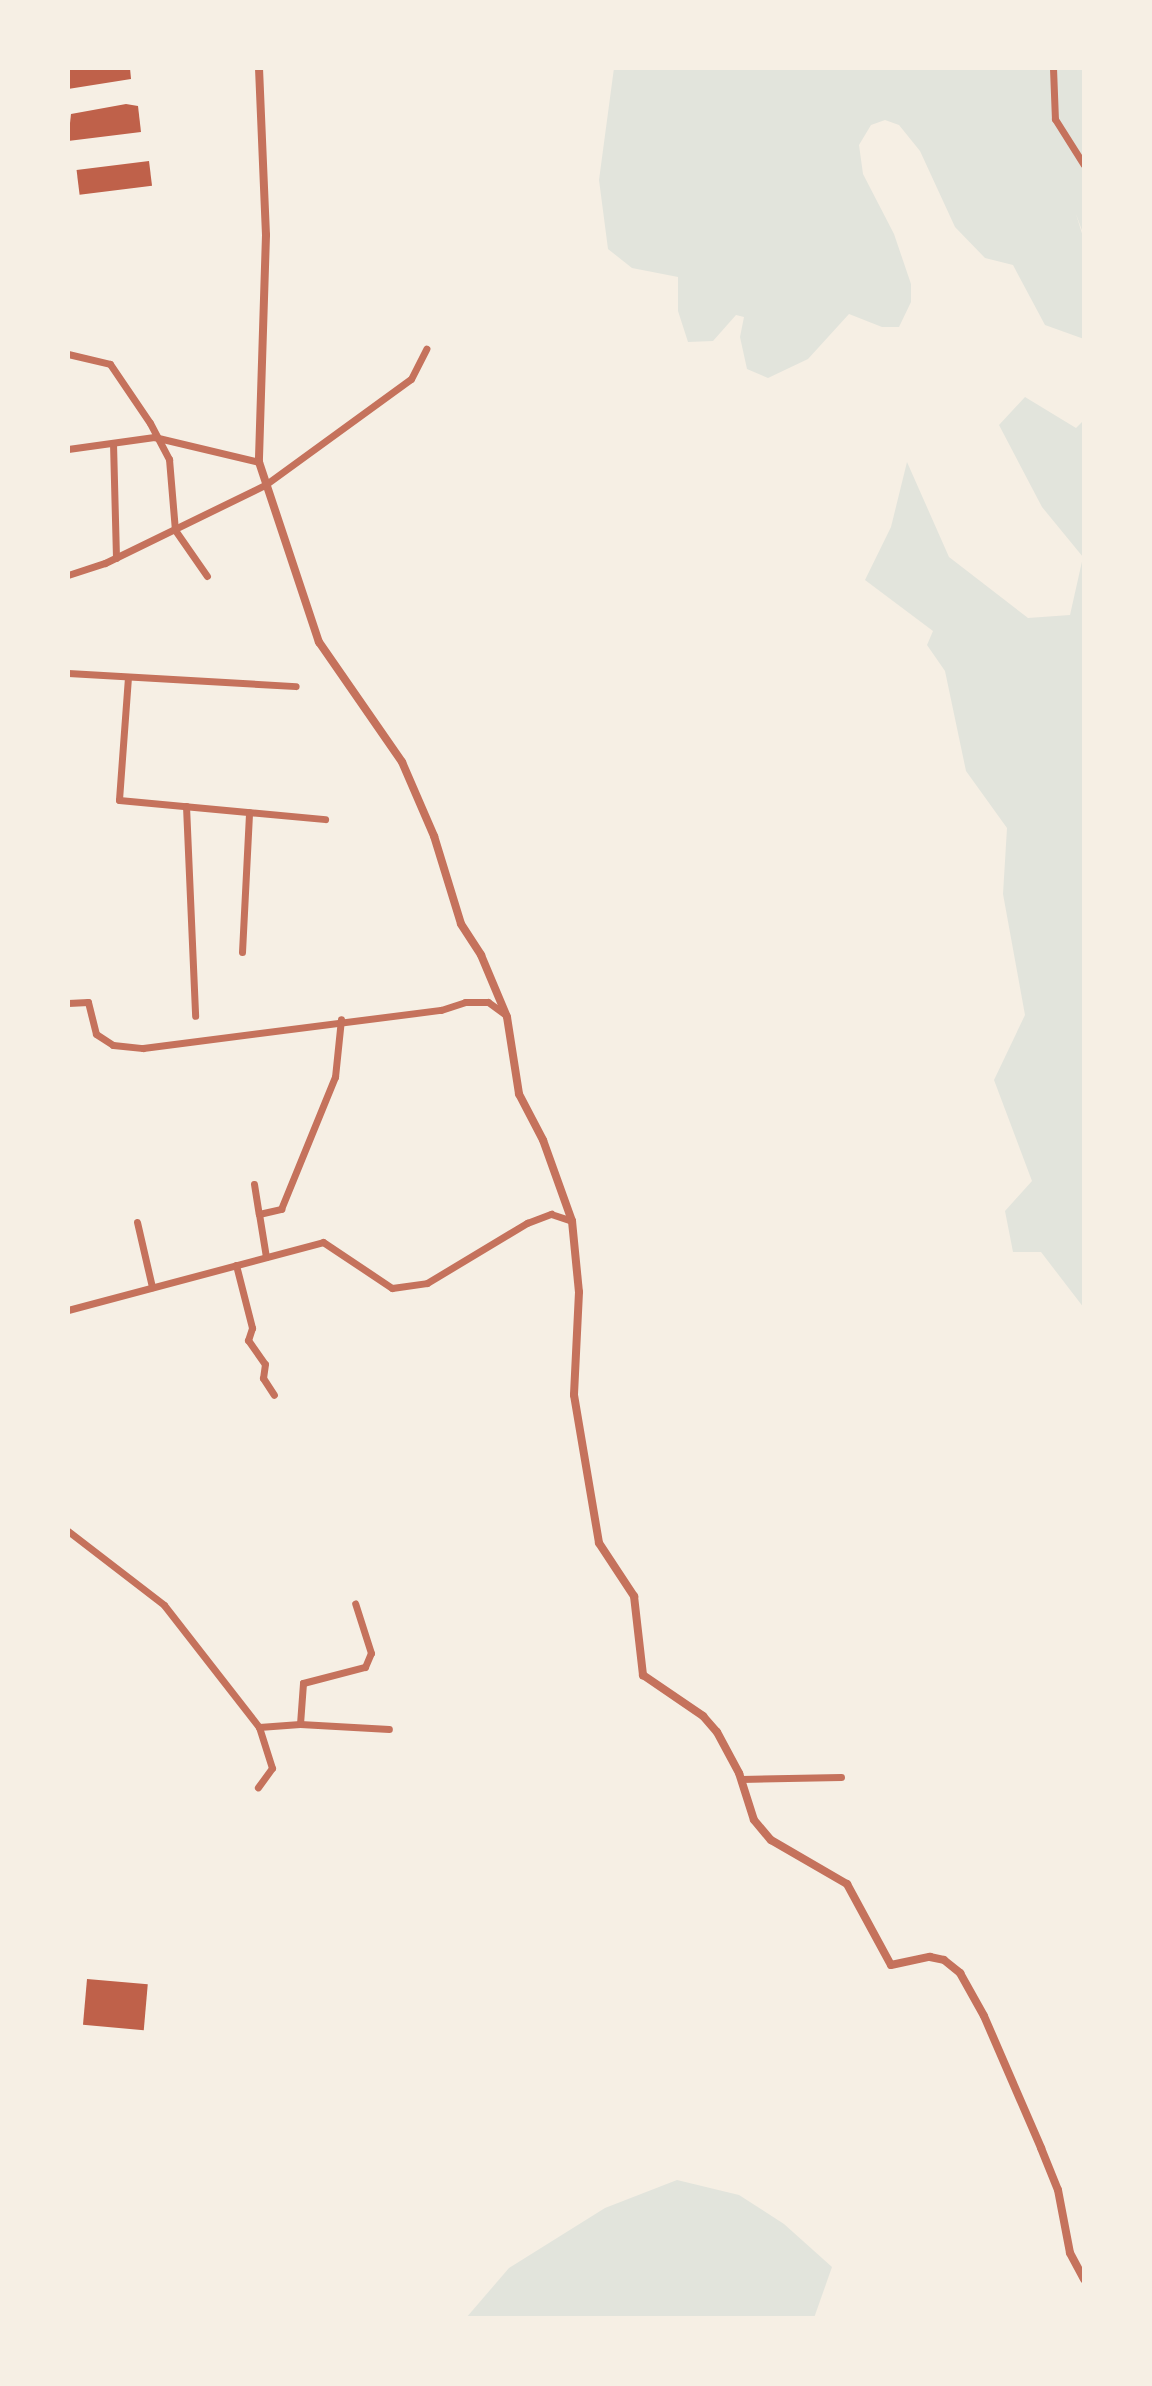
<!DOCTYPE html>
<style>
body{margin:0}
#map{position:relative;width:1152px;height:2386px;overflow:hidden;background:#f6efe4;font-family:Manrope,sans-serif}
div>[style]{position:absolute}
.green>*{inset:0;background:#e2e4dc}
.building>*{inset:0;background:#bf614a;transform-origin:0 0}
.minor>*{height:7px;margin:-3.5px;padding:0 3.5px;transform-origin:3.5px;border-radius:3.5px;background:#c5725c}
.tertiary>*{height:8px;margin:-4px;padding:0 4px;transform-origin:4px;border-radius:4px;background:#c5725c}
span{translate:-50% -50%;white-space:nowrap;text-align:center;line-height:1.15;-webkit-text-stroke:6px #f6efe4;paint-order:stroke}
.frame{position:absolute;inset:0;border:70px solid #f6efe4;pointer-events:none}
</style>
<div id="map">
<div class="green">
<div style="clip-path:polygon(614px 68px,1084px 68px,1084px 236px,1076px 214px,1084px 240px,1084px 339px,1045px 325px,1013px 265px,985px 258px,955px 227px,920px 151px,899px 125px,885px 120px,871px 125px,859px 145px,863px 174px,894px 234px,911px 284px,911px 302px,899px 327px,882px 327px,849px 314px,808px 359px,768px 378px,747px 369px,740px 337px,744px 317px,736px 315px,713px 341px,688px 342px,678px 311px,678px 277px,632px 268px,608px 249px,599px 180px)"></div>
<div style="clip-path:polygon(1025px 397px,1076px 428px,1084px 420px,1084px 1308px,1041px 1252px,1013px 1252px,1005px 1211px,1032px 1181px,994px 1080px,1025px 1015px,1003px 894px,1007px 828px,966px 771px,945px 671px,927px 645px,933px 631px,865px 580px,891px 527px,907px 462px,949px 557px,1028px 618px,1070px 615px,1083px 557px,1042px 507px,999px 425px)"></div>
<div style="clip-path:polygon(677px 2180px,739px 2195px,784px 2224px,832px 2267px,814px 2318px,466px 2318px,509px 2268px,605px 2208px)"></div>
</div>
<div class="building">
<div style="clip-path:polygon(68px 68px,130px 68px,131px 79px,68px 89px)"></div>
<div style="clip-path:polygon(126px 104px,138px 106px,141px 132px,68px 141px,71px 114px)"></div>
<div style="left:149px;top:161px;width:25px;height:73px;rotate:83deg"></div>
<div style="left:87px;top:1979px;width:61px;height:46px;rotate:5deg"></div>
</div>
<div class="minor">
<div style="left:1053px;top:68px;width:51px;rotate:87.8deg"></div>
<div style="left:1055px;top:119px;width:54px;rotate:57.8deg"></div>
<div style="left:68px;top:354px;width:43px;rotate:13.4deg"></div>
<div style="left:110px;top:364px;width:71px;rotate:55.9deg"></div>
<div style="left:150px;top:423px;width:41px;rotate:62.2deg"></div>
<div style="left:169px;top:459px;width:71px;rotate:85.2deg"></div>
<div style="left:175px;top:530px;width:56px;rotate:55.2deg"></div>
<div style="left:113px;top:443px;width:115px;rotate:88.5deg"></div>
<div style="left:68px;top:449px;width:87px;rotate:-7.9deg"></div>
<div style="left:154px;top:437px;width:108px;rotate:13.4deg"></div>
<div style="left:68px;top:575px;width:39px;rotate:-18deg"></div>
<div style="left:105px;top:563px;width:178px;rotate:-26deg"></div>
<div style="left:265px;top:485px;width:180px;rotate:-36deg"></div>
<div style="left:411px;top:379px;width:34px;rotate:-63deg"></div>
<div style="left:68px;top:673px;width:228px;rotate:3.3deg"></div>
<div style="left:128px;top:677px;width:123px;rotate:94.2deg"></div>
<div style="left:119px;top:800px;width:207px;rotate:5.3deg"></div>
<div style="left:186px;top:806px;width:210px;rotate:87.5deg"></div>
<div style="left:242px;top:952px;width:140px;rotate:-87.1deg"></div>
<div style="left:68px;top:1003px;width:20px;rotate:-3deg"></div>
<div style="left:88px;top:1002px;width:33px;rotate:76deg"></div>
<div style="left:96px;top:1034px;width:20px;rotate:33deg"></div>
<div style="left:113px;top:1045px;width:30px;rotate:6deg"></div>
<div style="left:143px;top:1048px;width:300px;rotate:-7.3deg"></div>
<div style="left:441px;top:1010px;width:25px;rotate:-18deg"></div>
<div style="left:465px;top:1002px;width:23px"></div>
<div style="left:488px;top:1002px;width:22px;rotate:36deg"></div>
<div style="left:254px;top:1184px;width:30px;rotate:81deg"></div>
<div style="left:137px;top:1222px;width:67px;rotate:77deg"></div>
<div style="left:266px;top:1257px;width:44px;rotate:-99.2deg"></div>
<div style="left:259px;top:1214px;width:23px;rotate:-13deg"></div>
<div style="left:281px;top:1209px;width:143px;rotate:-67.8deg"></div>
<div style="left:335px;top:1077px;width:58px;rotate:-84.1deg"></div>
<div style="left:236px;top:1265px;width:65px;rotate:75.7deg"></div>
<div style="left:252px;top:1328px;width:13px;rotate:108deg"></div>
<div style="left:248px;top:1340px;width:29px;rotate:55deg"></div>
<div style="left:265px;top:1364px;width:14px;rotate:98deg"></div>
<div style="left:263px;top:1378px;width:20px;rotate:57deg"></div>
<div style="left:68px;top:1310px;width:264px;rotate:-14.9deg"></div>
<div style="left:323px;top:1242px;width:83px;rotate:33.7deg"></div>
<div style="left:392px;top:1288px;width:35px;rotate:-8deg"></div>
<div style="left:427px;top:1283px;width:117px;rotate:-31deg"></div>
<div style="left:527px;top:1223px;width:26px;rotate:-21deg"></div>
<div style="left:551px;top:1214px;width:22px;rotate:18deg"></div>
<div style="left:68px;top:1531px;width:121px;rotate:37.6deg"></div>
<div style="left:164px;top:1605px;width:155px;rotate:52.1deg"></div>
<div style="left:259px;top:1727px;width:43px;rotate:72.4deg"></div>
<div style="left:272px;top:1768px;width:24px;rotate:126deg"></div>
<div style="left:300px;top:1724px;width:89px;rotate:3.2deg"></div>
<div style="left:259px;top:1727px;width:41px;rotate:-4.2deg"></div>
<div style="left:300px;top:1724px;width:41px;rotate:-85.8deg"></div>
<div style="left:303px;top:1683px;width:64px;rotate:-14.5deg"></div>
<div style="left:365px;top:1667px;width:15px;rotate:-67deg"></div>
<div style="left:371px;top:1653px;width:52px;rotate:-107.7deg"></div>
<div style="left:741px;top:1779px;width:100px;rotate:-1.1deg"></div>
</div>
<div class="tertiary">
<div style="left:259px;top:68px;width:167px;rotate:87.6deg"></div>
<div style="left:266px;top:235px;width:227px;rotate:91.8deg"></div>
<div style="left:259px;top:462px;width:190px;rotate:71.6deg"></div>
<div style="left:319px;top:642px;width:146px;rotate:55.3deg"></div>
<div style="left:402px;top:762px;width:81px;rotate:66.6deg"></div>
<div style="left:434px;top:836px;width:92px;rotate:72.9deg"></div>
<div style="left:461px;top:924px;width:37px;rotate:57deg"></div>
<div style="left:481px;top:955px;width:67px;rotate:67.2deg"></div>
<div style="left:507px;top:1017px;width:78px;rotate:81.1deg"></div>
<div style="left:519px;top:1094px;width:52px;rotate:62.4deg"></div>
<div style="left:543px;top:1140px;width:86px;rotate:70.3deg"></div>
<div style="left:572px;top:1221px;width:71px;rotate:84.4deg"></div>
<div style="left:579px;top:1292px;width:103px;rotate:92.8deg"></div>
<div style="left:574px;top:1395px;width:150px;rotate:80.4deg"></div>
<div style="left:599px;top:1543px;width:64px;rotate:56.6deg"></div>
<div style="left:634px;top:1596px;width:80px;rotate:83.5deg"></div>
<div style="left:643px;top:1675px;width:73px;rotate:34.3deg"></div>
<div style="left:703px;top:1716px;width:21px;rotate:49deg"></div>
<div style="left:717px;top:1732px;width:47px;rotate:61.8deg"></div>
<div style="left:739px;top:1773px;width:49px;rotate:72.3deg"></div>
<div style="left:754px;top:1820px;width:26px;rotate:50deg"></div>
<div style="left:771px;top:1840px;width:88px;rotate:30.1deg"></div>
<div style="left:847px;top:1884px;width:92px;rotate:61.5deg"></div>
<div style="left:891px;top:1965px;width:40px;rotate:-12deg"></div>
<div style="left:930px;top:1957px;width:14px;rotate:12deg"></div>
<div style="left:944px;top:1960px;width:21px;rotate:39deg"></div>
<div style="left:960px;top:1973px;width:49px;rotate:60.8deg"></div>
<div style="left:984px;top:2016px;width:144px;rotate:66.6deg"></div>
<div style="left:1041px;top:2148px;width:45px;rotate:68deg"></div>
<div style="left:1058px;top:2190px;width:64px;rotate:79.2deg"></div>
<div style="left:1070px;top:2253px;width:30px;rotate:62deg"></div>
</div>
<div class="frame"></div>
</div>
